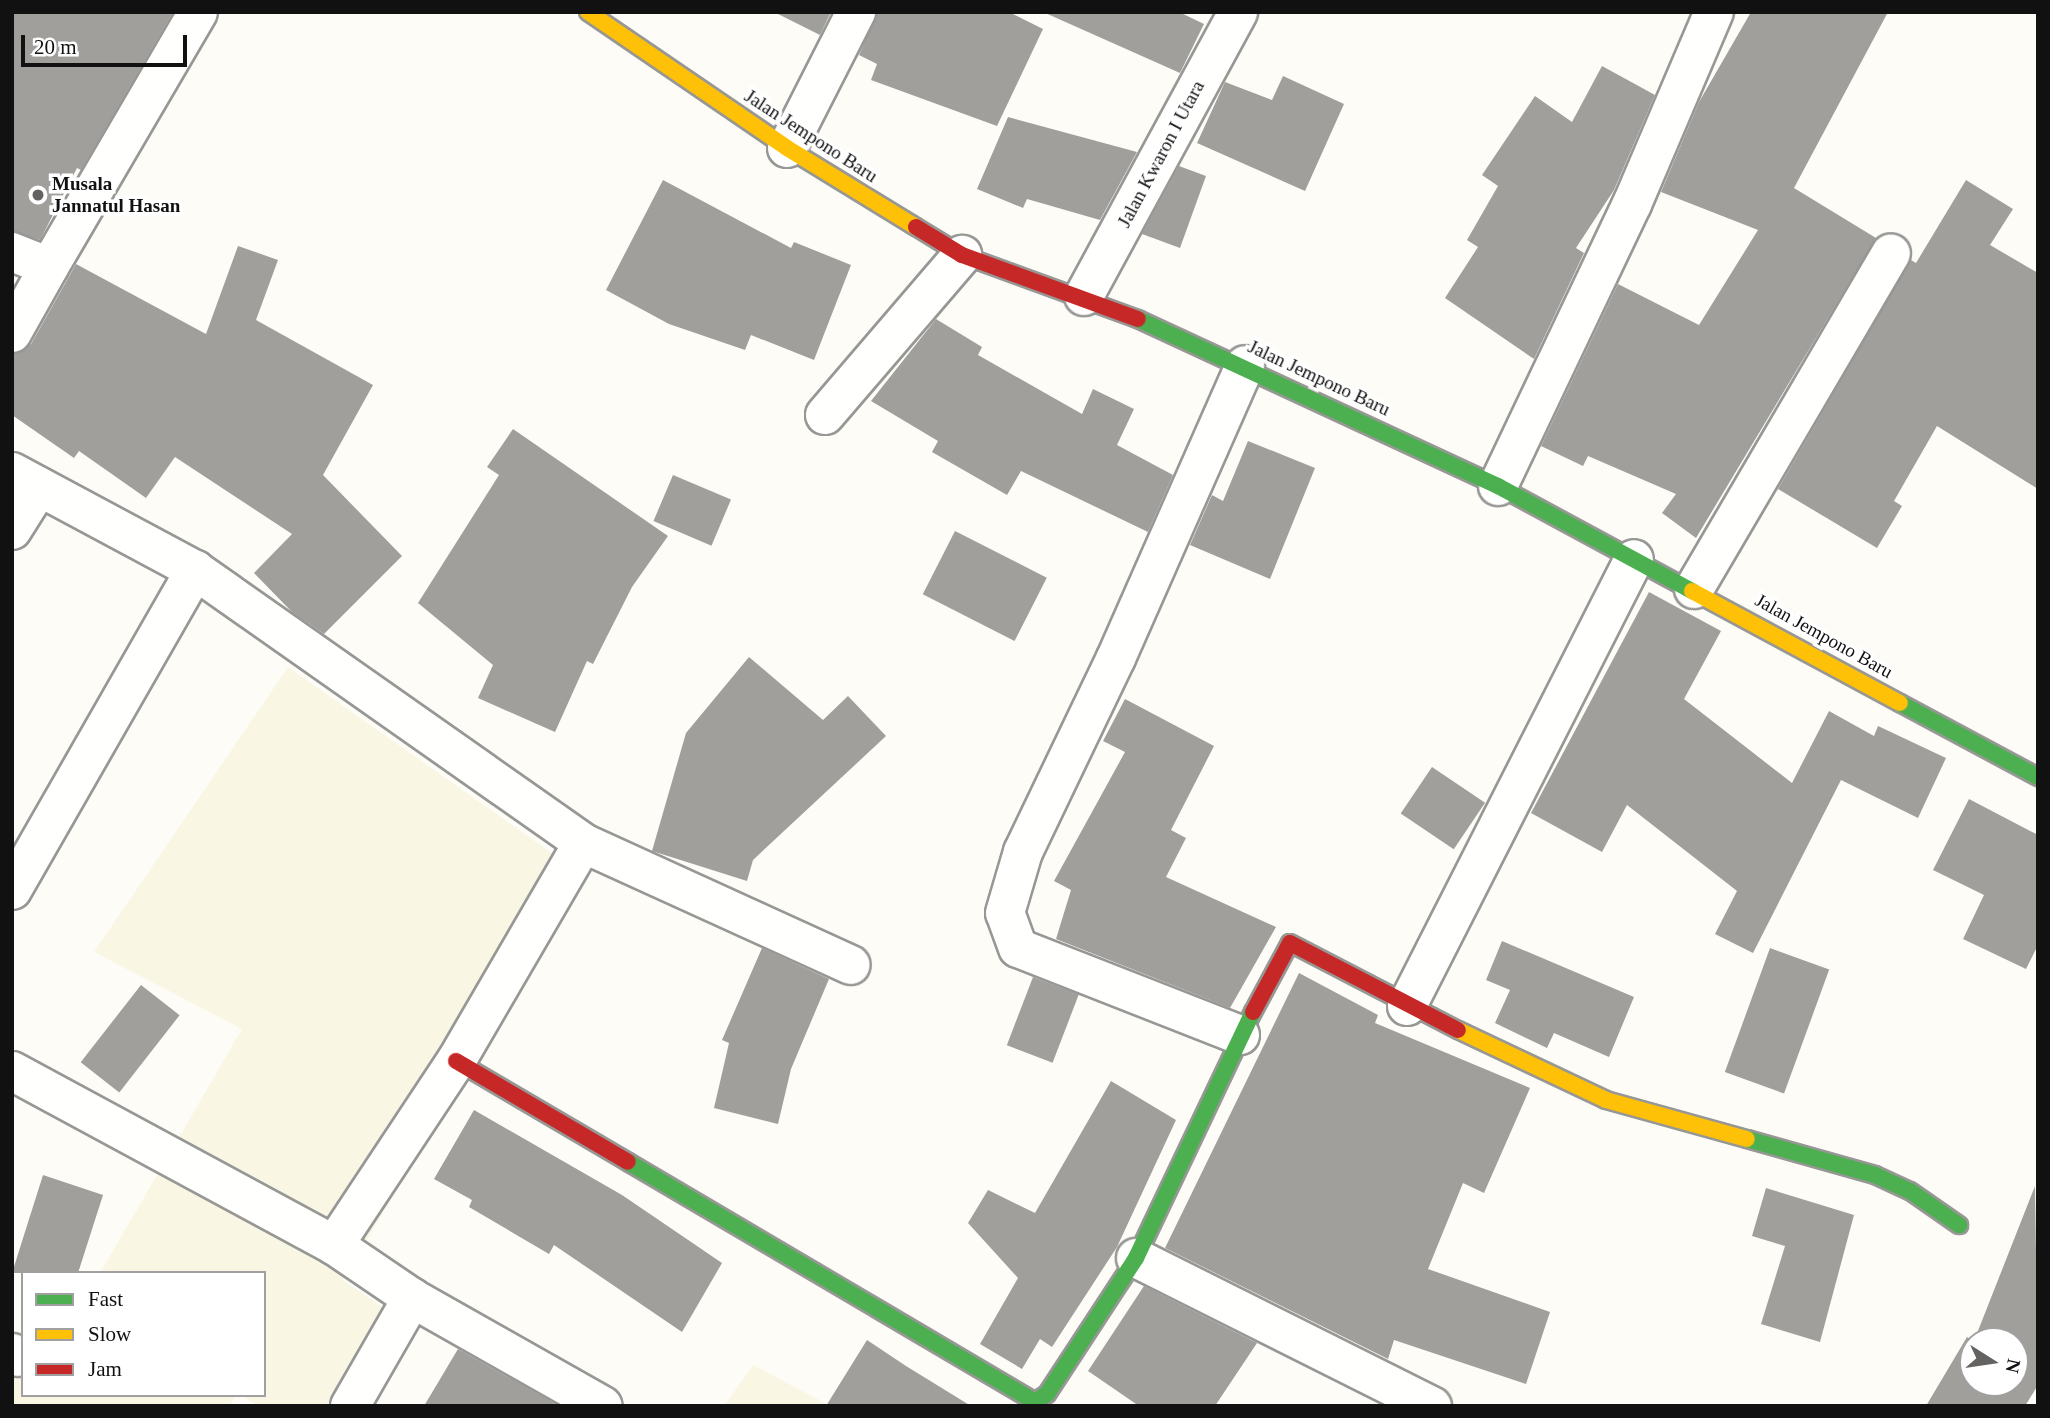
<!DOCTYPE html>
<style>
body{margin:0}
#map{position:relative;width:2050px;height:1418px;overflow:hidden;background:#fdfcf7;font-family:"Times New Roman",serif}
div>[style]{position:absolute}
.farmland>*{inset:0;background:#f9f7e4}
.building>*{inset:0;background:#a19f9c;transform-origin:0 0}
.roads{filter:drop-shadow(2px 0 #979795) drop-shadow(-2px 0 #979795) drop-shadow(0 2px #979795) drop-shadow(0 -2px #979795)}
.street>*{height:38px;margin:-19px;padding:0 19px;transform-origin:19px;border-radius:19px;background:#fffffe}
.fast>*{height:16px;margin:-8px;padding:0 8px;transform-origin:8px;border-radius:8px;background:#4caf50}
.slow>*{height:16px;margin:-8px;padding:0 8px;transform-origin:8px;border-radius:8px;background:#ffc107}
.jam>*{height:16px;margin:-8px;padding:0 8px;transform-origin:8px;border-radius:8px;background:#c62828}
.dots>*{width:19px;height:19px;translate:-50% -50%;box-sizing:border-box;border:4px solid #fff;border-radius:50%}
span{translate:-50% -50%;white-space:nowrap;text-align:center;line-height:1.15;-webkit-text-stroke:7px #fff;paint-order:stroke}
.street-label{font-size:19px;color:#111}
.poi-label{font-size:19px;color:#111;font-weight:700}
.left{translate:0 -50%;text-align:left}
.frame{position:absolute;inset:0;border:14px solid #111;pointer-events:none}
.legend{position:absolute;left:21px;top:1271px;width:245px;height:126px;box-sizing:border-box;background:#fff;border:2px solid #a0a0a0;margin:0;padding:9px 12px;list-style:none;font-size:21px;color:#111}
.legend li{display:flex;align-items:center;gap:14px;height:35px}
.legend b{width:35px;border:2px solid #a0a0a0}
.north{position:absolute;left:1959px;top:1327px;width:70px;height:70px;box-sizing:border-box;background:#fff;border:2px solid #a0a0a0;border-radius:50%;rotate:102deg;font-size:19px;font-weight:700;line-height:28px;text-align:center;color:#111}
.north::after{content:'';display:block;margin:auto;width:24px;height:32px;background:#646362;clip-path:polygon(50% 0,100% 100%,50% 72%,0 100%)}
.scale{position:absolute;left:21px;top:35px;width:166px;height:32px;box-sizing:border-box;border:4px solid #111;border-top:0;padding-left:9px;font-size:21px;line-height:24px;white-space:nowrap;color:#111;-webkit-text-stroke:5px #fff;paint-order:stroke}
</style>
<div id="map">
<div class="farmland">
<div style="clip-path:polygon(288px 667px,583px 875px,343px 1280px,404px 1322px,351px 1406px,258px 1406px,241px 1395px,264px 1395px,264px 1273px,100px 1273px,242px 1029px,94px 952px)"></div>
<div style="clip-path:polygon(753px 1365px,831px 1406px,724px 1406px)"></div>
<div style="clip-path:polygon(12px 1374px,23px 1378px,23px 1395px,236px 1395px,230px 1406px,12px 1406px)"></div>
</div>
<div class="building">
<div style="clip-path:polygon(12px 12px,173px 12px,81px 170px,77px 168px,40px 240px,12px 231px)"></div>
<div style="clip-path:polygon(774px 12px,831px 12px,820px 35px)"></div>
<div style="clip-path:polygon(878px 12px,1009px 12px,1043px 29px,997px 126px,871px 80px,877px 64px,859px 55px)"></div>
<div style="clip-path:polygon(1043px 12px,1179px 12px,1204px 24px,1180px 73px)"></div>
<div style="clip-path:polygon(1751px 12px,1888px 12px,1794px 188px,1876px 238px,1696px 538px,1662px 513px,1676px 494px,1588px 456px,1583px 466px,1541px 446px,1618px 284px,1699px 325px,1758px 230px,1661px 192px,1699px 102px)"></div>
<div style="clip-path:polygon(1602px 66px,1655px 95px,1614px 190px,1576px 248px,1584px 253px,1534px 359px,1445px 298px,1478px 247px,1467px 240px,1498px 186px,1482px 175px,1535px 96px,1572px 122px)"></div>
<div style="clip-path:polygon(1283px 76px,1344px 104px,1305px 191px,1197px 143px,1225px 82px,1272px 100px)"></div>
<div style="clip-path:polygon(1008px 117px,1137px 152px,1100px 220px,1027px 199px,1023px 208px,977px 189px)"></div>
<div style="clip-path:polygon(1179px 166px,1206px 176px,1180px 248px,1142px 234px)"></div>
<div style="clip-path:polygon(663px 180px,791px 248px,794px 242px,851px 265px,814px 360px,751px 335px,745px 350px,669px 324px,606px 290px)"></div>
<div style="clip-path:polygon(1966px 180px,2013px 209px,1990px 245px,2038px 273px,2038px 489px,1937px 426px,1894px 501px,1902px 506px,1877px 548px,1778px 489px,1911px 260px,1916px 263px)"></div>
<div style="clip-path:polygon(238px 246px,278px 260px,256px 320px,373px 385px,323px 475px,402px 556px,324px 634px,292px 612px,254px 573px,292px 534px,175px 457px,146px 498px,79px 451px,74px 458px,12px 415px,12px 355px,31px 344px,76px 264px,206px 334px)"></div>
<div style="clip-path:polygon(936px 319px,982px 347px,978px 355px,1082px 414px,1093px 389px,1134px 409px,1117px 445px,1173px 475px,1148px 532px,1021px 471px,1007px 495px,932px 452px,938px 441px,871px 401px)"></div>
<div style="clip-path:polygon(513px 429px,668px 536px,632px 587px,593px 664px,587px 661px,555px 732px,478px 698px,493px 665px,418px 603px,499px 475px,487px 467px)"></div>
<div style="clip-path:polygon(1248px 441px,1315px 468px,1270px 579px,1190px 545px,1212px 495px,1223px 501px)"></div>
<div style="left:673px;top:475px;width:63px;height:50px;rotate:23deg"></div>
<div style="left:955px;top:531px;width:103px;height:71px;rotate:27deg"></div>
<div style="clip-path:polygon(1649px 592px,1721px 631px,1684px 699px,1792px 783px,1829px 711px,1874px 736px,1878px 726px,1946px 758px,1918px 818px,1841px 780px,1753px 953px,1715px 934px,1737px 891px,1627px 805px,1602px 852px,1531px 813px)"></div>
<div style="clip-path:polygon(749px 657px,823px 720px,848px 696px,886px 736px,753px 860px,747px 881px,652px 851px,686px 733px)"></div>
<div style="clip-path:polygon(1125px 699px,1214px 746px,1171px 830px,1186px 838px,1166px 877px,1276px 927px,1230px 1008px,1056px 939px,1071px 890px,1054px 881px,1125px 752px,1103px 741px)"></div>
<div style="left:1432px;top:767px;width:64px;height:56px;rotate:34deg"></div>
<div style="clip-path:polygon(1969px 799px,2038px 835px,2038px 945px,2026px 969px,1963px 939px,1984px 895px,1933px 870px)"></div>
<div style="clip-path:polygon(1502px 941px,1634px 997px,1609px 1057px,1554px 1033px,1547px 1048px,1495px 1023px,1510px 990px,1486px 980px)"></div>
<div style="clip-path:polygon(762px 948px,829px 979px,791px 1069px,778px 1124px,714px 1108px,729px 1043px,722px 1040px)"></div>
<div style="left:1770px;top:948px;width:63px;height:132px;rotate:20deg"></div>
<div style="clip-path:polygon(1299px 973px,1378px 1015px,1375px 1023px,1530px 1088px,1484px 1193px,1463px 1183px,1428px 1269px,1550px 1312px,1526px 1384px,1394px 1340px,1388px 1359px,1165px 1248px)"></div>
<div style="left:1033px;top:977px;width:49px;height:73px;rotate:21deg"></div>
<div style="left:141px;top:985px;width:49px;height:98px;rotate:38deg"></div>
<div style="clip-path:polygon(1111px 1081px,1176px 1120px,1117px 1247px,1052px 1347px,1040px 1339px,1022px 1369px,980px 1344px,1018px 1278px,968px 1223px,988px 1190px,1035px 1213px)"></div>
<div style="clip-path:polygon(474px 1110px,622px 1195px,722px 1263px,682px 1332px,554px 1245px,549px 1254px,469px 1207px,472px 1200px,434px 1179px)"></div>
<div style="clip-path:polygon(43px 1175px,103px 1195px,78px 1273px,12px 1273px)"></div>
<div style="clip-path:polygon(2035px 1186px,2038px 1385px,2025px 1406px,1926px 1406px,1967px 1337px,1974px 1341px,1973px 1383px,2015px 1383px,2015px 1341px,1974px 1341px)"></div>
<div style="clip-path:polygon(1766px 1188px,1854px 1215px,1820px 1342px,1761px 1324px,1785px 1246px,1752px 1236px)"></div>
<div style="clip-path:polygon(1144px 1286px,1257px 1343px,1215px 1406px,1139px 1406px,1088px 1371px)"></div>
<div style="clip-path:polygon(867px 1340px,906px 1366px,971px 1406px,826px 1406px)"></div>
<div style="clip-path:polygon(458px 1349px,547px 1399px,558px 1406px,424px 1406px)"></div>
</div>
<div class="roads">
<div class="street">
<div style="left:787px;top:148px;width:153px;rotate:-63.1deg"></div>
<div style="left:12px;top:252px;width:40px;rotate:22deg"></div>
<div style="left:49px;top:267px;width:295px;rotate:-59.7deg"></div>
<div style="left:1084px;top:296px;width:323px;rotate:-61.5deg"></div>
<div style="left:12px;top:333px;width:76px;rotate:-60.7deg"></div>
<div style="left:825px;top:415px;width:211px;rotate:-49.4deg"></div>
<div style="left:12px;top:472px;width:208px;rotate:28.2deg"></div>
<div style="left:195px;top:570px;width:474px;rotate:35.1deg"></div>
<div style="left:583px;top:843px;width:294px;rotate:24.5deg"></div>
<div style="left:1498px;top:486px;width:312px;rotate:-64.6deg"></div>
<div style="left:1632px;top:204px;width:209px;rotate:-66.9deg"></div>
<div style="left:12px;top:530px;width:51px;rotate:-57.9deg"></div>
<div style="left:1694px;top:589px;width:389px;rotate:-59.6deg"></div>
<div style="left:583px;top:843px;width:252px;rotate:120.2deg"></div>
<div style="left:456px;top:1061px;width:221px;rotate:123.5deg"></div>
<div style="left:334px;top:1245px;width:94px;rotate:34.2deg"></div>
<div style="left:412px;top:1298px;width:219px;rotate:29.5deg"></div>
<div style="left:12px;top:890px;width:369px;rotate:-60.2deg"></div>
<div style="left:1407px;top:1006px;width:501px;rotate:-63.08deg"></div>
<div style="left:1240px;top:1035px;width:238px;rotate:-158.6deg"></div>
<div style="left:1018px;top:948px;width:37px;rotate:-110deg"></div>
<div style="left:1005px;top:913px;width:64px;rotate:-73.6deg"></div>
<div style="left:1023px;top:852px;width:215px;rotate:-64.4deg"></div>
<div style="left:1116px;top:658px;width:320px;rotate:-66.2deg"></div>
<div style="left:12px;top:1071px;width:366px;rotate:28.4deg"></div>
<div style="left:1136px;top:1258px;width:331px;rotate:26.6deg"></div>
<div style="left:12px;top:1353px;width:7px;rotate:34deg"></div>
<div style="left:350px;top:1406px;width:125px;rotate:-60.1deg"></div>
</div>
<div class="fast">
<div style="left:1138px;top:319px;width:397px;rotate:24.9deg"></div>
<div style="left:1498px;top:486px;width:221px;rotate:28.4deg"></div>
<div style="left:1900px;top:703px;width:157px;rotate:28.2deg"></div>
<div style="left:1747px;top:1139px;width:133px;rotate:15.7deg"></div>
<div style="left:1875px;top:1175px;width:38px;rotate:25deg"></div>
<div style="left:1910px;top:1191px;width:60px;rotate:34.8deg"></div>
<div style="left:628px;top:1162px;width:472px;rotate:30.5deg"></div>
<div style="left:1035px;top:1402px;width:14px;rotate:-34deg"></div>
<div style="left:1047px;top:1394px;width:163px;rotate:-56.8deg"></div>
<div style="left:1136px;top:1258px;width:272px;rotate:-64.6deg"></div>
</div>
<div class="slow">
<div style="left:588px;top:12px;width:241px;rotate:34.3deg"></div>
<div style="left:787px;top:148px;width:151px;rotate:31.5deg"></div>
<div style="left:1692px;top:591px;width:236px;rotate:28.3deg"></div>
<div style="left:1458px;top:1030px;width:164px;rotate:25.3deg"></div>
<div style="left:1606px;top:1100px;width:146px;rotate:15.5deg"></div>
</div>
<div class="jam">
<div style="left:916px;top:227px;width:54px;rotate:31.3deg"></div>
<div style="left:962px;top:255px;width:187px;rotate:20deg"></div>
<div style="left:1253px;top:1012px;width:78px;rotate:-61.8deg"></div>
<div style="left:1290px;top:943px;width:189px;rotate:27.4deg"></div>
<div style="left:456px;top:1061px;width:199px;rotate:30.4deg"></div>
</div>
</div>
<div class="dots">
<div style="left:38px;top:195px;background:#646362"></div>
</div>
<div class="street-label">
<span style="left:811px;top:136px;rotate:33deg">Jalan Jempono Baru</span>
<span style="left:1161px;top:154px;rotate:-62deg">Jalan Kwaron I Utara</span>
<span style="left:1319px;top:378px;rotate:25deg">Jalan Jempono Baru</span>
<span style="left:1824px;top:636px;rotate:29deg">Jalan Jempono Baru</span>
</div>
<div class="poi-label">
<span class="left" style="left:52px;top:195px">Musala<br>Jannatul Hasan</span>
</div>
<div class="frame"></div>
<ul class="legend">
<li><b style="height:9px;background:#4caf50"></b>Fast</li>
<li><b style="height:9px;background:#ffc107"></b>Slow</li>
<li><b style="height:9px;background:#c62828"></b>Jam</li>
</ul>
<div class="north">N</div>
<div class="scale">20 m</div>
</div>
